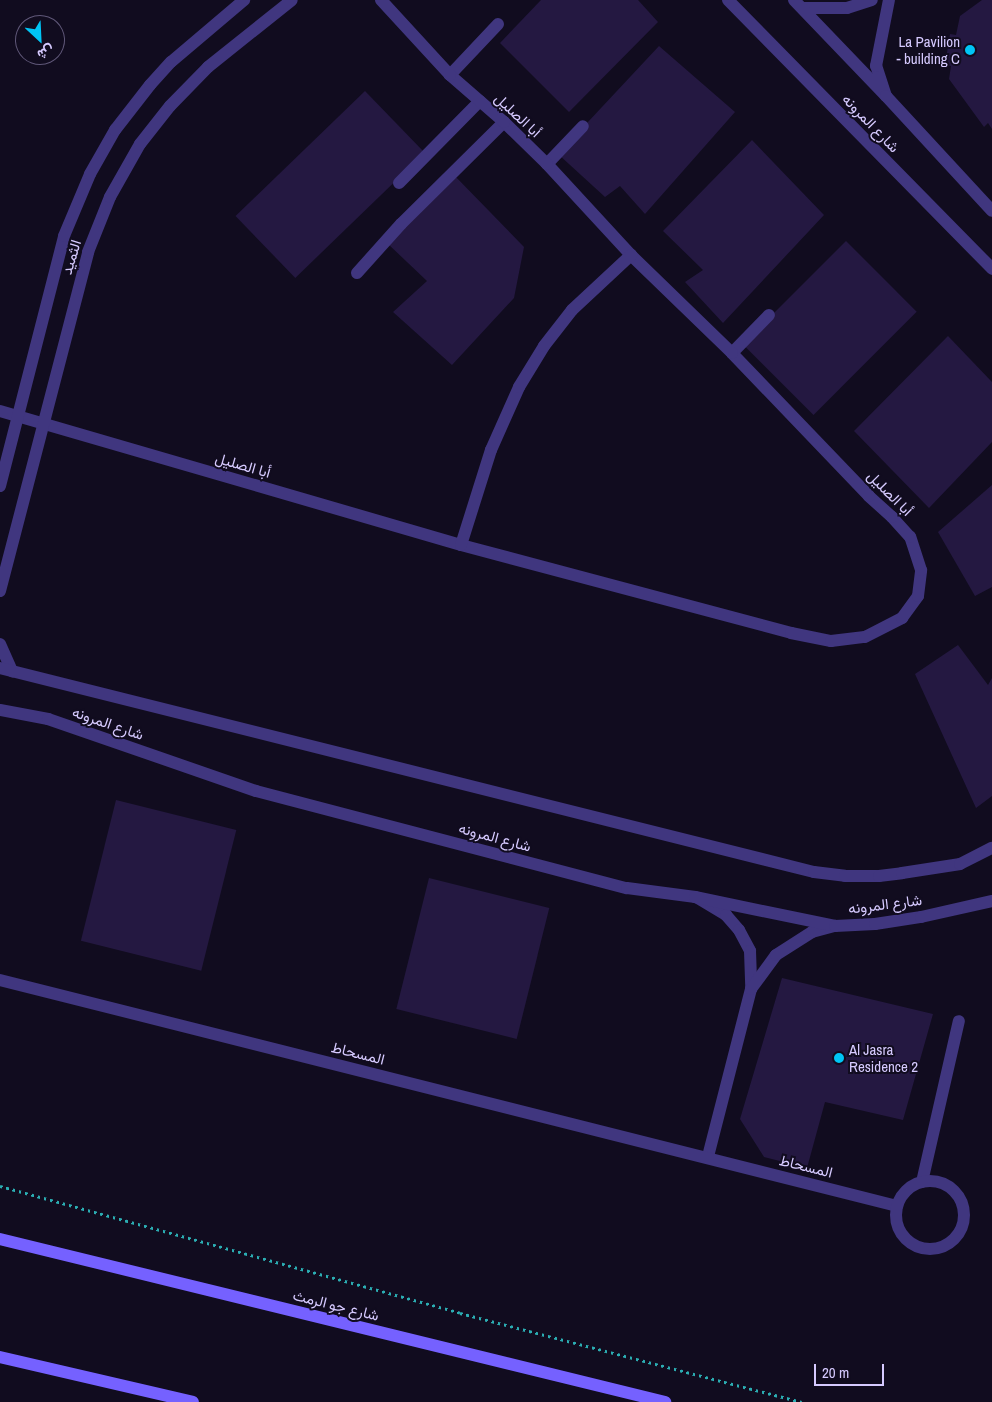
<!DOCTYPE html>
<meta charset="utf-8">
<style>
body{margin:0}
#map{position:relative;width:992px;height:1402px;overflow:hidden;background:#110c1f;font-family:"Archivo Narrow",Vazirmatn,sans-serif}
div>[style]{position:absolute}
.building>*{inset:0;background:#241841;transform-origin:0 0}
.path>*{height:3px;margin-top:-1.5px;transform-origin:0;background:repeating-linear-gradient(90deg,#2badb2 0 2.5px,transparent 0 6.5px)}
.service>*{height:12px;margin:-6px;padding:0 6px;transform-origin:6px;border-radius:6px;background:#40367f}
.minor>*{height:12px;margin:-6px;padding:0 6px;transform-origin:6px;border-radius:6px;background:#40367f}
.minor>.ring{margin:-6px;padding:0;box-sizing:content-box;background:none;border:12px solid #40367f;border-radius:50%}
.tertiary>*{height:12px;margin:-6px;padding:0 6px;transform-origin:6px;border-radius:6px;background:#40367f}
.secondary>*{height:12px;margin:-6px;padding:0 6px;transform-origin:6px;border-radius:6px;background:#7561ff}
.dots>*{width:14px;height:14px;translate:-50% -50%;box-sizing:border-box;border:2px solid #110c1f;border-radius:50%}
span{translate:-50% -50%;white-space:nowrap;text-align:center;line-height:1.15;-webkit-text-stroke:4px #110c1f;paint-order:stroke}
.poi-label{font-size:15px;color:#d6caff}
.right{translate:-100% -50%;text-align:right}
.left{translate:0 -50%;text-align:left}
.street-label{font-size:15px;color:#d6caff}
.north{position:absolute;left:15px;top:15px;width:50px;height:50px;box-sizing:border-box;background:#110c1f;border:1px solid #605879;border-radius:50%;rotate:155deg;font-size:14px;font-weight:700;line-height:20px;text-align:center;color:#d6caff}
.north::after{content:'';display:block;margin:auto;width:18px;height:22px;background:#00c5f5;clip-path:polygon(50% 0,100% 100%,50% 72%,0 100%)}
.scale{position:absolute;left:814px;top:1364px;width:70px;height:22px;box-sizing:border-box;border:2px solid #d6caff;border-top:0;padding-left:6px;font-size:15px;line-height:18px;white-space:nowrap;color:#d6caff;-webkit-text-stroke:4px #110c1f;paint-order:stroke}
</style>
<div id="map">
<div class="building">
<div style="clip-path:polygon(541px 0,638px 0,658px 22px,569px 112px,500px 43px)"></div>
<div style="clip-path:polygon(982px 0,992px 0,992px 129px,988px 123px,984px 127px,949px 79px,951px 66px,945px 65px,950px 34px,956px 35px,960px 16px)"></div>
<div style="clip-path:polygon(659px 46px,735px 112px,645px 214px,620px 186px,605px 197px,558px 154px)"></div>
<div style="left:365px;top:91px;width:86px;height:180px;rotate:46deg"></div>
<div style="clip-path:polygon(752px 140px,824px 215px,723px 323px,685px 282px,703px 270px,663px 231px)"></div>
<div style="clip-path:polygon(453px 174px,524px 247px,514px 298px,452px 365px,393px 312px,427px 281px,387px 243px)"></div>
<div style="left:846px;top:241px;width:100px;height:146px;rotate:45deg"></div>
<div style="clip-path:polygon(948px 336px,992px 382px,992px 442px,929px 508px,854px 431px)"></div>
<div style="clip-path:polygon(992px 485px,992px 587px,975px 596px,938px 532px)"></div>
<div style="clip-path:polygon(958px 645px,988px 685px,992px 678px,992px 796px,976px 808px,915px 674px)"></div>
<div style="left:116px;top:800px;width:124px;height:145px;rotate:14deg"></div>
<div style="left:429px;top:878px;width:124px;height:135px;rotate:14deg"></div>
<div style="clip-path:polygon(782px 978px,933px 1014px,903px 1120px,825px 1102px,807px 1168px,764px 1157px,740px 1119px)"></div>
</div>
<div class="path">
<div style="left:0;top:1186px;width:477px;rotate:15.4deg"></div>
<div style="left:460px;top:1313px;width:353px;rotate:14.6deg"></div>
</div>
<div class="service">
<div style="left:450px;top:75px;width:70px;rotate:-46.7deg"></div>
<div style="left:547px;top:164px;width:52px;rotate:-46.5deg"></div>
<div style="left:399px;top:183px;width:115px;rotate:-45.4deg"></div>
<div style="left:357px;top:273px;width:66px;rotate:-48.1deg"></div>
<div style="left:401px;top:224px;width:145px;rotate:-44.7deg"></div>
<div style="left:732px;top:353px;width:53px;rotate:-45.8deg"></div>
<div style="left:922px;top:1182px;width:165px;rotate:-77.1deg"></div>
</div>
<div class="minor">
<div style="left:803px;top:8px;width:44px"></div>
<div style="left:847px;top:8px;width:26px;rotate:-18deg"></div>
<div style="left:886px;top:96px;width:32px;rotate:-108deg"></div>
<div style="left:876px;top:66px;width:67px;rotate:-78.9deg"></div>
<div style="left:0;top:411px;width:480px;rotate:16.2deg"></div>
<div style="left:461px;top:545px;width:342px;rotate:14.9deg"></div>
<div style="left:791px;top:633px;width:41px;rotate:11.3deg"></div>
<div style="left:831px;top:641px;width:34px;rotate:-7deg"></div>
<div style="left:865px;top:637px;width:42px;rotate:-27.2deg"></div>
<div style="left:902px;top:618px;width:27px;rotate:-54deg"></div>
<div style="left:918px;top:596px;width:26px;rotate:-83deg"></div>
<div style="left:921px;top:570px;width:35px;rotate:-108deg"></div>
<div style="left:910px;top:537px;width:27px;rotate:-132deg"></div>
<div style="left:892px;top:517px;width:31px;rotate:-138deg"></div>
<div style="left:869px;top:496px;width:198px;rotate:-133.8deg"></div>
<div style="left:732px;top:353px;width:141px;rotate:-135.9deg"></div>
<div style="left:631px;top:255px;width:124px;rotate:-132.7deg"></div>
<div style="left:547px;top:164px;width:60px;rotate:-135.7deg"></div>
<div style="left:504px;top:122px;width:72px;rotate:-139deg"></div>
<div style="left:450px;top:75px;width:102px;rotate:-132.6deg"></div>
<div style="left:0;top:486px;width:258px;rotate:-75.6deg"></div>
<div style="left:64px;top:236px;width:67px;rotate:-67.2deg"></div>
<div style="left:90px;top:174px;width:51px;rotate:-60.4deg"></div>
<div style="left:115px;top:130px;width:57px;rotate:-52.1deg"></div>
<div style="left:150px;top:85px;width:31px;rotate:-48deg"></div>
<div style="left:171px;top:62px;width:96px;rotate:-40.3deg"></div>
<div style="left:461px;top:545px;width:100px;rotate:-72.5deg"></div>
<div style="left:491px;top:450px;width:69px;rotate:-66deg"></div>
<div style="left:519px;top:387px;width:48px;rotate:-58.6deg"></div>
<div style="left:544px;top:346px;width:46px;rotate:-52.1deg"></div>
<div style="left:572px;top:310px;width:81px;rotate:-43deg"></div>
<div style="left:0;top:591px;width:350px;rotate:-75.4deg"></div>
<div style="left:88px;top:252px;width:59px;rotate:-68.2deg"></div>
<div style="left:110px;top:197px;width:61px;rotate:-60.5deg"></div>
<div style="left:140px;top:144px;width:48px;rotate:-51.7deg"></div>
<div style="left:170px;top:106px;width:54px;rotate:-45.7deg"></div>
<div style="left:208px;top:67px;width:107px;rotate:-38.6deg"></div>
<div style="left:0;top:644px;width:30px;rotate:66deg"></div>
<div style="left:698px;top:898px;width:33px;rotate:31deg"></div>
<div style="left:726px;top:915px;width:20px;rotate:49deg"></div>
<div style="left:739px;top:930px;width:24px;rotate:62deg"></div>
<div style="left:750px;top:951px;width:38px;rotate:88deg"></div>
<div style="left:751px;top:989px;width:173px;rotate:104.4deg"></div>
<div style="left:0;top:980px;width:925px;rotate:14.14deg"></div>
<div style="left:751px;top:989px;width:42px;rotate:-53.7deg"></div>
<div style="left:776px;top:955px;width:43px;rotate:-32.6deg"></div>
<div style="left:812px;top:932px;width:24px;rotate:-15deg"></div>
<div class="ring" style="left:896px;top:1181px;width:56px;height:56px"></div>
</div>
<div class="tertiary">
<div style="left:728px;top:0;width:377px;rotate:45.5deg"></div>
<div style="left:794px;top:0;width:133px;rotate:46.2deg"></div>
<div style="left:886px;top:96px;width:156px;rotate:47.3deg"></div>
<div style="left:0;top:668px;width:839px;rotate:14.07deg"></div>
<div style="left:814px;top:872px;width:31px;rotate:7deg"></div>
<div style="left:845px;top:876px;width:34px"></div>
<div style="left:879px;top:876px;width:23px;rotate:-7deg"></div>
<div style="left:902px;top:873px;width:59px;rotate:-8.8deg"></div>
<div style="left:960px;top:864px;width:36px;rotate:-27deg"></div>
<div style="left:0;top:710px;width:49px;rotate:10.6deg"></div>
<div style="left:48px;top:719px;width:220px;rotate:19.1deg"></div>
<div style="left:256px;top:791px;width:383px;rotate:14.7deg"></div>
<div style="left:627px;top:888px;width:69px;rotate:7.5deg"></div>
<div style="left:695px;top:897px;width:143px;rotate:11.7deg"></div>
<div style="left:835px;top:926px;width:40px;rotate:-2.9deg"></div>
<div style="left:875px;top:924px;width:47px;rotate:-8.7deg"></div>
<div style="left:921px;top:917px;width:73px;rotate:-12.7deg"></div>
</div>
<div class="secondary">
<div style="left:0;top:1239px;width:685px;rotate:13.77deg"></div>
<div style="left:0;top:1357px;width:198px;rotate:13.1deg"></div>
</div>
<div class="dots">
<div style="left:970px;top:50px;background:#00c5f5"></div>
<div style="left:839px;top:1058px;background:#00c5f5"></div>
</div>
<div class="poi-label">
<span class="right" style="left:960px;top:50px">La Pavilion<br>- building C</span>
<span class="left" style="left:849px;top:1058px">Al Jasra<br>Residence 2</span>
</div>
<div class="street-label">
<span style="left:518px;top:115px;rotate:43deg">أبا الصليل</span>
<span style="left:871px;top:123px;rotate:46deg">شارع المرونه</span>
<span style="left:71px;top:257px;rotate:-73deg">الثميد</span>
<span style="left:243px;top:465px;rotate:16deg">أبا الصليل</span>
<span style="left:890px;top:493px;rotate:45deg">أبا الصليل</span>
<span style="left:108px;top:723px;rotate:19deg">شارع المرونه</span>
<span style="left:495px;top:837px;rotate:15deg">شارع المرونه</span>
<span style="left:885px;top:904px;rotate:-7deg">شارع المرونه</span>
<span style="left:358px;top:1053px;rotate:14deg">المسحاط</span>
<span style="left:806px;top:1166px;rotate:14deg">المسحاط</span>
<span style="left:336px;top:1305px;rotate:14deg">شارع جو الرمث</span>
</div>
<div class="north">ش</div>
<div class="scale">20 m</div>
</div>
